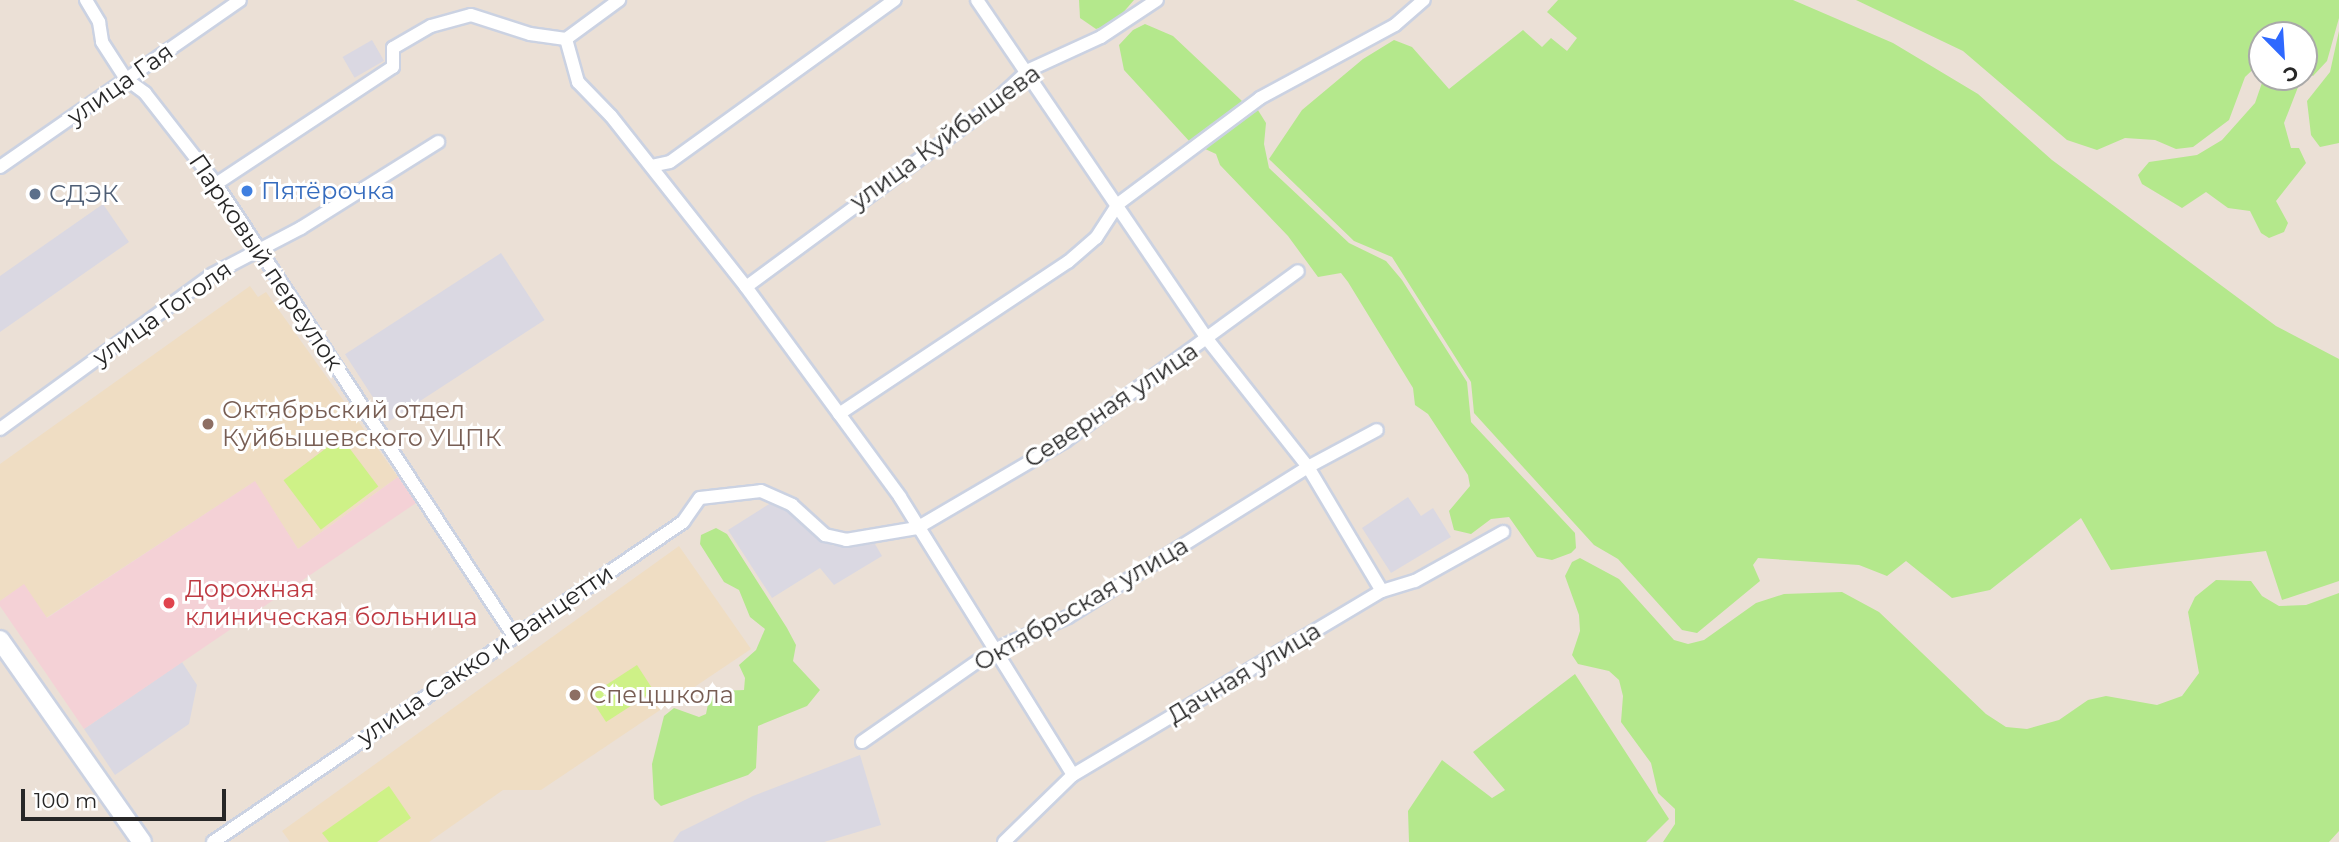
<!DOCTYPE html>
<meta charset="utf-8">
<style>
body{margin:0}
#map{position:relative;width:2339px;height:842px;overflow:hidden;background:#ebe0d6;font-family:Montserrat,sans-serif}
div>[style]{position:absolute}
.industrial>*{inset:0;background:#dad8e2;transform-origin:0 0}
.education>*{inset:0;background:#efddc3}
.medical>*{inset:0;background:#f4d1d6}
.green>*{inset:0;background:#b4e88c}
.pitch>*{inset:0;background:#cef187;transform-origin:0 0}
.roads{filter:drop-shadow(2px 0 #cbd2e2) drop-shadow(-2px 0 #cbd2e2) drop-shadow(0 2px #cbd2e2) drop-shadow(0 -2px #cbd2e2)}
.minor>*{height:12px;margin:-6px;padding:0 6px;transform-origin:6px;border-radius:6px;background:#fff}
.secondary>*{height:18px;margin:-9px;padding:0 9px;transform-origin:9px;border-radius:9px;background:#fff}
.dots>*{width:19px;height:19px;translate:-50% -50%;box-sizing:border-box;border:4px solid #fff;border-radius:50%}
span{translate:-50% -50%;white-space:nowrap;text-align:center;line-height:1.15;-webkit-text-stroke:6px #fff;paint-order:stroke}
.street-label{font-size:24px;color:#272727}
.shop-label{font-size:24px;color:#366cbe}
.left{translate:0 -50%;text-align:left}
.service-label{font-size:24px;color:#4e5e75}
.education-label{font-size:24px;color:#785e54}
.health-label{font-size:24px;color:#be3a42}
.north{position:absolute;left:2248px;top:21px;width:70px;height:70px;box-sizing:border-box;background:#fff;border:2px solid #a9a9a9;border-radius:50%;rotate:156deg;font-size:19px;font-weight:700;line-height:28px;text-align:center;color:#272727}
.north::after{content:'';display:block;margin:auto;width:24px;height:32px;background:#2f69ff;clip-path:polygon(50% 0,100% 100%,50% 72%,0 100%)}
.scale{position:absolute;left:21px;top:789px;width:205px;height:32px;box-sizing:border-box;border:4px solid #272727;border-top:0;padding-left:9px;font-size:21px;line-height:24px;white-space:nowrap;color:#272727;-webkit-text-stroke:5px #fff;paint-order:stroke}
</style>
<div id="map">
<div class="industrial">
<div style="left:372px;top:40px;width:24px;height:34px;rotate:60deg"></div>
<div style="clip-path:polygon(103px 204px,129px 242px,0 332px,0 276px)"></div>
<div style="left:501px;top:253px;width:80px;height:186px;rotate:57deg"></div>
<div style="clip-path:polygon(1408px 497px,1421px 516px,1433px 508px,1451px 537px,1391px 573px,1362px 528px)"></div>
<div style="clip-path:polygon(774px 501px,833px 546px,875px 544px,882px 556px,834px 585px,820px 568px,772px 598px,728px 530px)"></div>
<div style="clip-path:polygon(182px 662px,197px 685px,189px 724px,115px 775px,84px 729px)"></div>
<div style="clip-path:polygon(860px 755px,881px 825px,824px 842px,673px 842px,680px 832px,753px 796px)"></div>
</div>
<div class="education">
<div style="clip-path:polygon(250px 286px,258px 297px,266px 292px,398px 477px,298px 549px,254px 482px,46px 618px,24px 585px,0 601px,0 464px)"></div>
<div style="clip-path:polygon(679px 546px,751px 649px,541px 790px,503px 790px,429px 842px,290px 842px,282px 831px)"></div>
</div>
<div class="medical">
<div style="clip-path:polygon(398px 477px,416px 503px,84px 729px,0 606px,0 601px,24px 584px,47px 618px,255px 481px,298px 549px)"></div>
</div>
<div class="green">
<div style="clip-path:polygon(1079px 0,1134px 0,1114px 23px,1096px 29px,1080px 18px)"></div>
<div style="clip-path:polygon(1558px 0,1793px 0,1893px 43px,1978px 94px,2052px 160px,2276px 326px,2339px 359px,2339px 581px,2282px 600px,2266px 551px,2111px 570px,2081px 518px,1990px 590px,1952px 598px,1906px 561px,1887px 576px,1859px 565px,1758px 558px,1753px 565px,1760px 581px,1697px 633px,1682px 630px,1618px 559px,1594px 545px,1474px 413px,1471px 382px,1392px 257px,1354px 241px,1269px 159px,1302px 110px,1363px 59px,1394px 40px,1412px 47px,1449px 89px,1523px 30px,1542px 47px,1551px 38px,1567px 51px,1577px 38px,1547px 12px)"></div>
<div style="clip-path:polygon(1856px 0,2339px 0,2339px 18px,2327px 61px,2313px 76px,2304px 69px,2304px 35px,2262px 35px,2262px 61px,2245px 77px,2229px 120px,2193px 147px,2176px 149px,2155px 140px,2125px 138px,2097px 150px,2067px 140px,1963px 51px)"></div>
<div style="clip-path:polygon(1145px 24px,1173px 36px,1242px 101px,1256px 107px,1266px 123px,1264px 144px,1269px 168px,1349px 243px,1386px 261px,1402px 280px,1467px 382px,1471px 422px,1575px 533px,1576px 548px,1571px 553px,1552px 560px,1537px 557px,1509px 517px,1491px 519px,1471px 534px,1454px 530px,1449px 511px,1470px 486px,1468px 475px,1428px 414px,1415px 405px,1413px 388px,1348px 282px,1341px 273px,1318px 277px,1288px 236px,1220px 165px,1216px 154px,1190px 142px,1124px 70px,1119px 45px,1133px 30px)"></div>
<div style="clip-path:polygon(2339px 31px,2339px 143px,2320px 147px,2311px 135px,2307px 101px,2330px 72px)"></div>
<div style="clip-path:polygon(2264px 77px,2297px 77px,2300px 82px,2284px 123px,2291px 148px,2299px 148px,2306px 163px,2276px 201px,2288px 223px,2284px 232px,2269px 238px,2261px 233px,2250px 211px,2228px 208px,2206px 192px,2182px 208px,2142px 184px,2138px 175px,2149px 162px,2197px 155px,2222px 140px,2255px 103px)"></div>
<div style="clip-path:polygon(716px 528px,727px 534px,787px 628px,796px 645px,793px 661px,820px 690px,807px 706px,758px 726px,756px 768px,748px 775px,661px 806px,654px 799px,652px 764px,664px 716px,674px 708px,699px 717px,706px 714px,709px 699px,719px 691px,744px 690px,745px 678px,739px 665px,756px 650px,765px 629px,750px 617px,739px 590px,724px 582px,700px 544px,701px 535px)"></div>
<div style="clip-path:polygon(1580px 558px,1619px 579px,1674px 640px,1688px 644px,1704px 640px,1756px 603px,1784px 594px,1842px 592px,1879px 612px,1986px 714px,2006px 727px,2027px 729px,2059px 720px,2088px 700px,2106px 696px,2157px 705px,2182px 696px,2199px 673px,2188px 612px,2195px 597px,2216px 580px,2251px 581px,2262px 596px,2279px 606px,2306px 605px,2339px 593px,2339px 831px,2329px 842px,1663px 842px,1675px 824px,1675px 809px,1658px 793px,1651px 763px,1621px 722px,1623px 696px,1619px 680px,1609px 671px,1578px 664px,1572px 655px,1580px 631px,1579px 615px,1565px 576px,1572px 562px)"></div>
<div style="clip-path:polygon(1575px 674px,1669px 819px,1646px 842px,1409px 842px,1408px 811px,1442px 760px,1492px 798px,1505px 790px,1473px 752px)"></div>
</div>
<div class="pitch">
<div style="left:341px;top:437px;width:62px;height:72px;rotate:53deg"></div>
<div style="left:637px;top:665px;width:31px;height:57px;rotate:57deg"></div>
<div style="clip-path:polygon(389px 786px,411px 818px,377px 842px,329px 842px,322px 833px)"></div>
</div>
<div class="roads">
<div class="minor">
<div style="left:86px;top:0;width:26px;rotate:59deg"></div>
<div style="left:99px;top:22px;width:20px;rotate:81deg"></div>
<div style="left:102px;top:42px;width:44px;rotate:57deg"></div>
<div style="left:126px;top:79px;width:24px;rotate:36deg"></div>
<div style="left:145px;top:93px;width:115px;rotate:52deg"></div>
<div style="left:216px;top:184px;width:540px;rotate:56.63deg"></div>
<div style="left:977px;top:0;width:410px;rotate:55.8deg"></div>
<div style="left:1207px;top:339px;width:163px;rotate:51.7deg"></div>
<div style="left:1308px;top:467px;width:144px;rotate:59.2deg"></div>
<div style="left:566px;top:39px;width:45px;rotate:74.4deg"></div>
<div style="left:578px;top:82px;width:47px;rotate:45.9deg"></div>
<div style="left:611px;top:116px;width:218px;rotate:51.7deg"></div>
<div style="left:746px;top:287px;width:260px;rotate:53.7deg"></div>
<div style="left:900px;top:497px;width:327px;rotate:58.1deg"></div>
<div style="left:566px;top:39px;width:66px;rotate:-36.3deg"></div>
<div style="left:651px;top:166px;width:19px;rotate:-12deg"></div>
<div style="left:670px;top:162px;width:277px;rotate:-35.8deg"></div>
<div style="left:0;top:167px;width:292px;rotate:-34.8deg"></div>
<div style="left:216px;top:184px;width:212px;rotate:-33.5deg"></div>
<div style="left:393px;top:67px;width:19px;rotate:-90deg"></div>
<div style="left:393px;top:48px;width:44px;rotate:-30.1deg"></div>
<div style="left:431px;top:26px;width:41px;rotate:-15.4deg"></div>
<div style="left:471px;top:15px;width:62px;rotate:17.9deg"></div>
<div style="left:530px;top:34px;width:36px;rotate:8deg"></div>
<div style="left:746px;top:287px;width:300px;rotate:-36.4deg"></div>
<div style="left:987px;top:109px;width:57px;rotate:-42.9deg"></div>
<div style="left:1029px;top:70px;width:79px;rotate:-24.6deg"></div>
<div style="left:1101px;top:37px;width:67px;rotate:-33.5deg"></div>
<div style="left:839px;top:414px;width:275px;rotate:-33.6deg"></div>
<div style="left:1068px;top:262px;width:37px;rotate:-41deg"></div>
<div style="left:1096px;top:238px;width:40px;rotate:-57.1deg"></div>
<div style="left:1118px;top:204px;width:177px;rotate:-36.7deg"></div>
<div style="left:1260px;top:98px;width:153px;rotate:-28.4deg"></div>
<div style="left:1395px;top:25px;width:38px;rotate:-41deg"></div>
<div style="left:0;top:429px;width:263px;rotate:-36deg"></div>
<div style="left:213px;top:274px;width:99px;rotate:-27.6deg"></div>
<div style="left:301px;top:228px;width:162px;rotate:-32.1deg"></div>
<div style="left:862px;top:742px;width:161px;rotate:-34.9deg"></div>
<div style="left:994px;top:650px;width:81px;rotate:-24deg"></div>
<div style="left:1068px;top:617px;width:283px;rotate:-32deg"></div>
<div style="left:1308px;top:467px;width:78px;rotate:-28.2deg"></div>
<div style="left:213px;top:842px;width:569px;rotate:-34.25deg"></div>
<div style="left:683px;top:522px;width:29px;rotate:-55deg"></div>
<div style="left:700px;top:498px;width:61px;rotate:-6.5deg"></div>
<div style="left:761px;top:491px;width:34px;rotate:24deg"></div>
<div style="left:792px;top:505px;width:45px;rotate:42.3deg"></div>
<div style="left:825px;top:535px;width:22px;rotate:13deg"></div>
<div style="left:846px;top:540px;width:72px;rotate:-9.6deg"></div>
<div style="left:917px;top:528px;width:172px;rotate:-30.4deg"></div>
<div style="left:1065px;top:441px;width:288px;rotate:-36.1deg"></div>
<div style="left:1004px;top:842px;width:96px;rotate:-44.2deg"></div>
<div style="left:1073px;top:775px;width:360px;rotate:-30.8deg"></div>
<div style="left:1382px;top:591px;width:34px;rotate:-17deg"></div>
<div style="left:1415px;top:581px;width:101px;rotate:-29.1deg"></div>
</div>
<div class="secondary">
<div style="left:0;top:640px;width:247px;rotate:54.9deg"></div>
</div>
</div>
<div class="dots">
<div style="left:247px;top:191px;background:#3f7fe0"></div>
<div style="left:35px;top:194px;background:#5c6f8a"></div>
<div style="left:208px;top:424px;background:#8d6e63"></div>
<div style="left:169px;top:603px;background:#e0444e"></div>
<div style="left:575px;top:695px;background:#8d6e63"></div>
</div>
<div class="street-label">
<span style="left:120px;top:84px;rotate:-35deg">улица Гая</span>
<span style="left:945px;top:137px;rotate:-36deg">улица Куйбышева</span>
<span style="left:266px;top:262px;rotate:56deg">Парковый переулок</span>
<span style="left:162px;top:313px;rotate:-35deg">улица Гоголя</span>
<span style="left:1111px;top:405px;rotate:-34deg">Северная улица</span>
<span style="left:1081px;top:604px;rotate:-30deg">Октябрьская улица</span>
<span style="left:485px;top:655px;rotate:-34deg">улица Сакко и Ванцетти</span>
<span style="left:1244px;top:673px;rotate:-31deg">Дачная улица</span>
</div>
<div class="shop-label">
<span class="left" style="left:261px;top:191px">Пятёрочка</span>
</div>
<div class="service-label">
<span class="left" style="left:49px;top:194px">СДЭК</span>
</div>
<div class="education-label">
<span class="left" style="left:222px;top:424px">Октябрьский отдел<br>Куйбышевского УЦПК</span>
<span class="left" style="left:589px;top:695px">Спецшкола</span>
</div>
<div class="health-label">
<span class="left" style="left:185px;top:603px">Дорожная<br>клиническая больница</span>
</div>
<div class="north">С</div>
<div class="scale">100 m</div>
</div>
